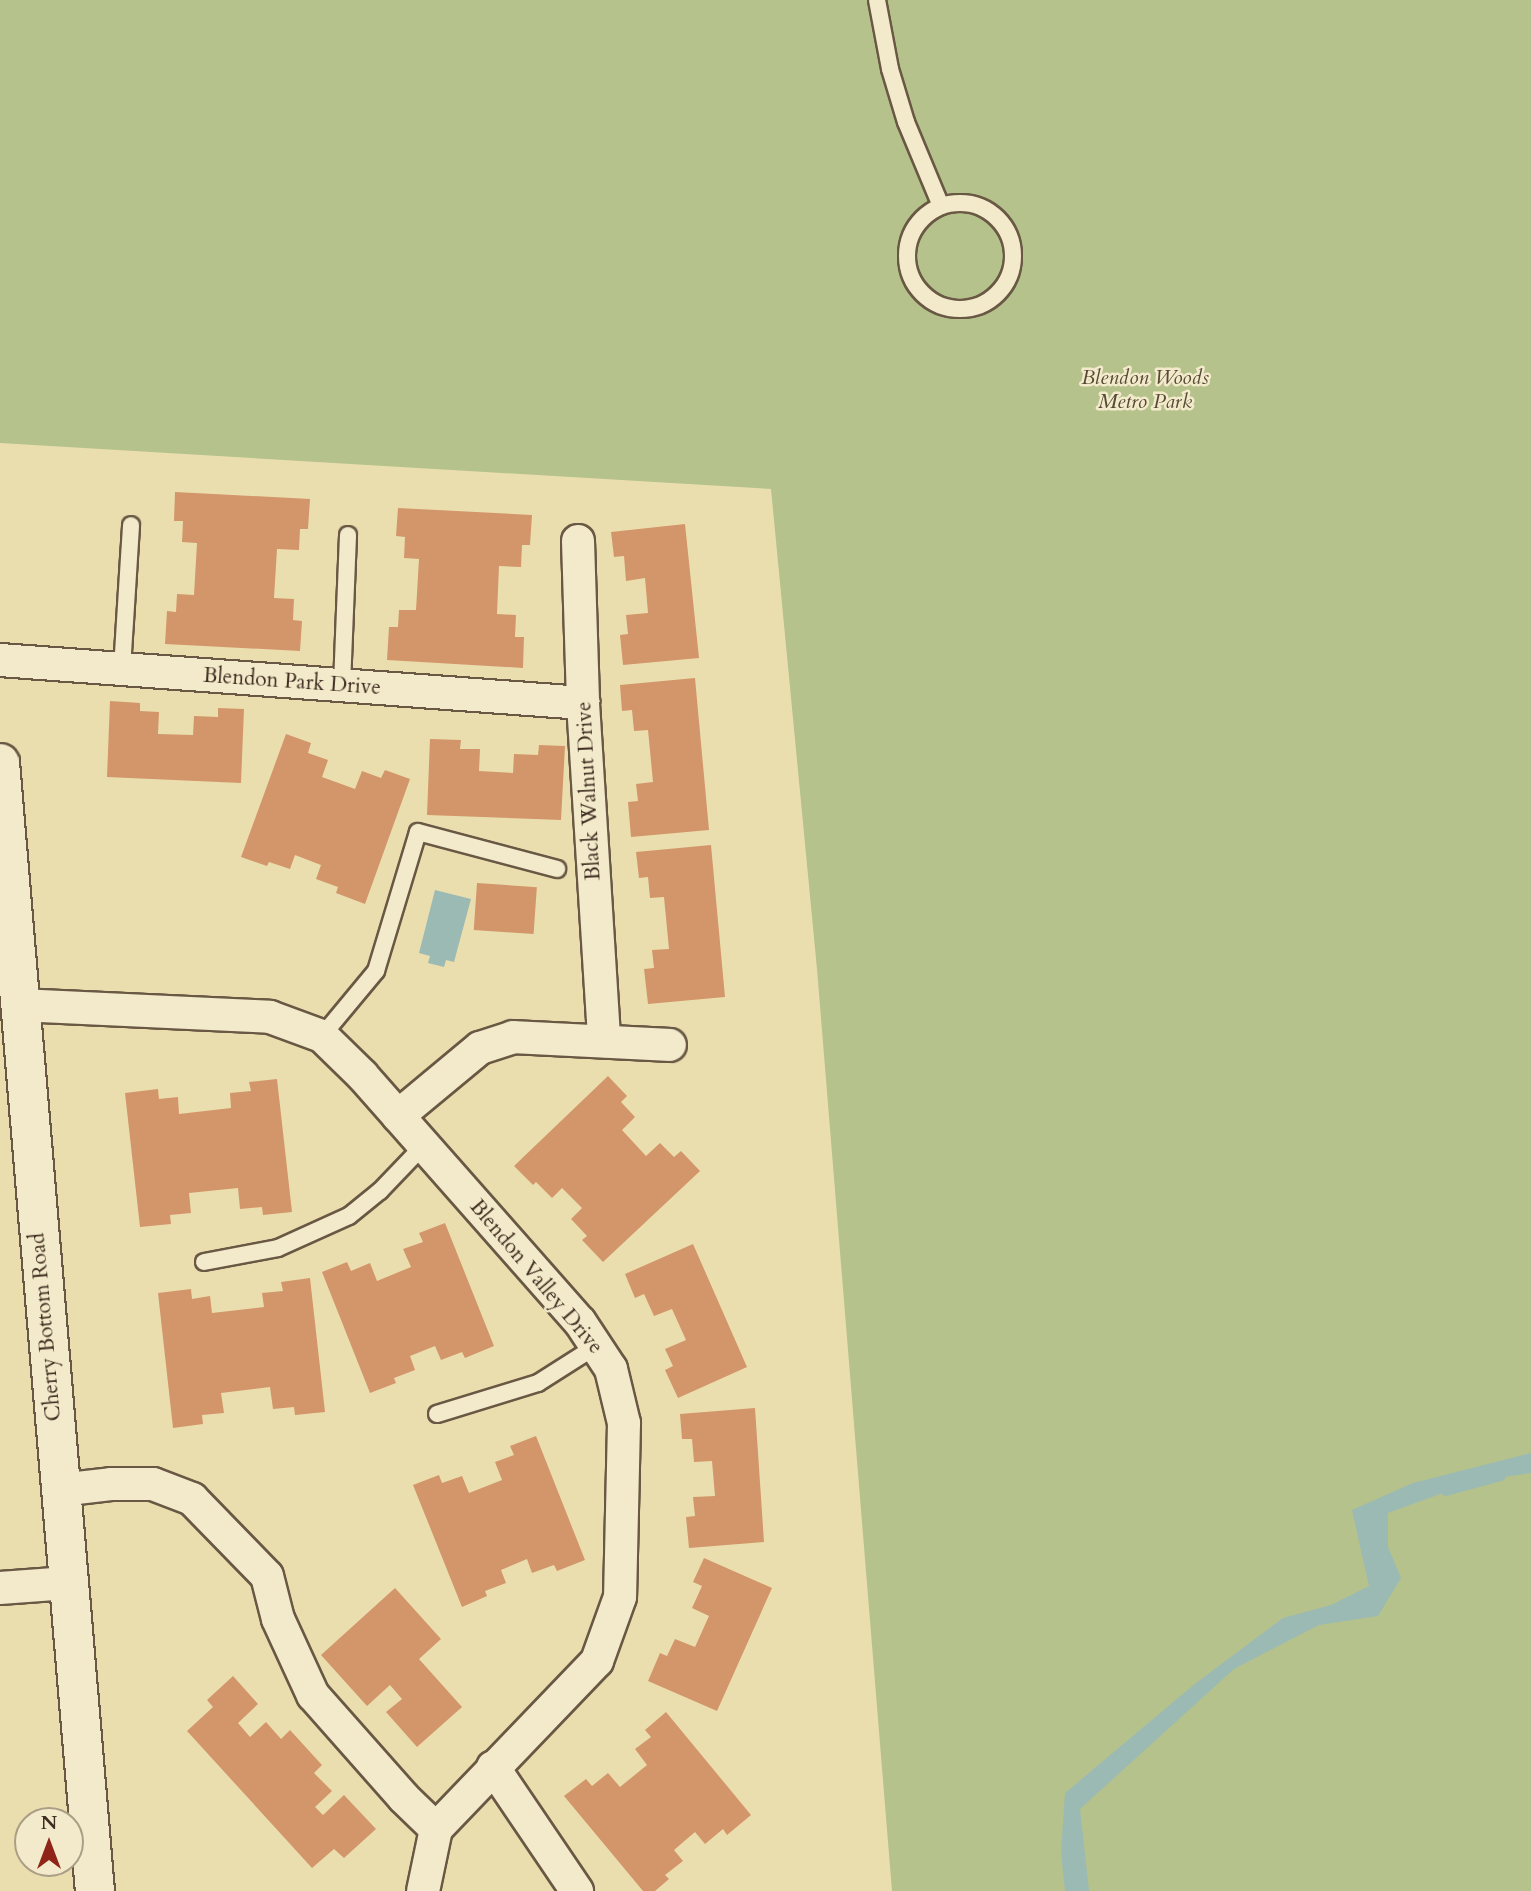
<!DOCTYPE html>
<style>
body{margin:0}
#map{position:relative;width:1531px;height:1891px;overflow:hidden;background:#ebdeae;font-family:Cardo,serif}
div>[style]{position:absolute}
.green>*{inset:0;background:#b5c28c}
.water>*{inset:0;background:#9bbab4}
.stream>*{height:10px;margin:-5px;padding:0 5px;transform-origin:5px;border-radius:5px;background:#9bbab4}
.building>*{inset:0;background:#d2966a;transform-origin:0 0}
.roads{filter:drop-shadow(2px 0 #695844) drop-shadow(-2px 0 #695844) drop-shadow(0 2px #695844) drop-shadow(0 -2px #695844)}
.lane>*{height:16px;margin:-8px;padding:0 8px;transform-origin:8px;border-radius:8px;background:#f2eaca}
.lane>.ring{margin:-8px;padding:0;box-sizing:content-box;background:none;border:16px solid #f2eaca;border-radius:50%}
.street>*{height:32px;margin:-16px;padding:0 16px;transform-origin:16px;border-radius:16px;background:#f2eaca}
.secondary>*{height:38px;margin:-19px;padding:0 19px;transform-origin:19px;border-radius:19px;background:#f2eaca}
span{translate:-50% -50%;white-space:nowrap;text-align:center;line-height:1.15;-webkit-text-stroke:5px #f2eaca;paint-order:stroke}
.park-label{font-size:21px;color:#564a36;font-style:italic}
.street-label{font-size:21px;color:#3e2c20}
.north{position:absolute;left:14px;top:1807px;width:70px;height:70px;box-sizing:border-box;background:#f2eaca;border:2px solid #aa9e86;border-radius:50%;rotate:0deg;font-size:19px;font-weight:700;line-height:28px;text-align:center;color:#3e2c20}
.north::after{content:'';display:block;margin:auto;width:24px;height:32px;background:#8f2418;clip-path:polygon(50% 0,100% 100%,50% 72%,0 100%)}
</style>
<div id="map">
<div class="green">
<div style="clip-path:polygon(0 0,1531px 0,1531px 1891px,892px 1891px,817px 969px,771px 489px,0 443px)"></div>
</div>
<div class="water">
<div style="clip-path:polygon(435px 890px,471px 899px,454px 962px,446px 960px,444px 967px,428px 963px,430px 956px,419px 953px)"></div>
<div style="clip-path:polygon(1531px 1453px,1531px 1473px,1476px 1481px,1388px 1513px,1388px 1547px,1401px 1578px,1378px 1616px,1319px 1625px,1234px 1669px,1080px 1809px,1089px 1891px,1065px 1891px,1061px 1852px,1065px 1793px,1196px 1683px,1283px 1618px,1331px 1605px,1369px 1586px,1352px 1510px,1413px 1483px)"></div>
</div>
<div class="stream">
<div style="left:1446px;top:1491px;width:57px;rotate:-15.3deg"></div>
</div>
<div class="building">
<div style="clip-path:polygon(175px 492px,310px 499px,308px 529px,300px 529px,299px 550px,277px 549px,274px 598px,294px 599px,293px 620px,302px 621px,300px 651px,165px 644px,167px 611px,176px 612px,177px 594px,194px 595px,197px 543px,182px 542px,183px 521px,174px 521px)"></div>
<div style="clip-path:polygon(398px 508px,532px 515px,530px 545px,522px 545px,521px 567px,499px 566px,497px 614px,516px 615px,515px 637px,524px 637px,523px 668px,387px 660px,389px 627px,398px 627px,399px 610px,416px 610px,419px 559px,404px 558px,405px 537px,396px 536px)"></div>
<div style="clip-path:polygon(685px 524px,699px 658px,623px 665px,620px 635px,628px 634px,626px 615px,648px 613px,645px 578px,626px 581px,624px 556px,614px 557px,611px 532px)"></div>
<div style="clip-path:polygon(695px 678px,709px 830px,631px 837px,628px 802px,638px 801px,636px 784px,653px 782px,648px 730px,634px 731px,632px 710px,622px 711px,620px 685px)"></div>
<div style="clip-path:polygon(110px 701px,140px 703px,140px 711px,159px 712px,158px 734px,193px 735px,194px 716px,218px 717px,218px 708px,244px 709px,241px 783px,107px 777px)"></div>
<div style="clip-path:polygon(286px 734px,311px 743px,308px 753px,328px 760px,322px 777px,355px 789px,362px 771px,381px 778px,385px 770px,410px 779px,365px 904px,336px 893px,338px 887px,316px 879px,321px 865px,295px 855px,290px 869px,269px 862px,267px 866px,241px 857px)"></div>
<div style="clip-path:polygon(430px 739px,461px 740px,460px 749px,480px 749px,479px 771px,513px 773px,514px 754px,538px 755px,539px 745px,565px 746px,561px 820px,427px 815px)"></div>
<div style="clip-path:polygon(711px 845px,725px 997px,648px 1004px,644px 969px,654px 968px,652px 950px,669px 949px,664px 897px,650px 898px,648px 877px,639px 878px,636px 852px)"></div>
<div style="left:477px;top:883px;width:60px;height:47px;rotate:4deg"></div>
<div style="clip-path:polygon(608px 1076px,627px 1096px,621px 1102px,635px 1117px,622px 1130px,646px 1156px,660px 1143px,674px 1157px,681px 1151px,700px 1171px,603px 1262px,582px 1240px,587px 1236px,571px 1219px,582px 1208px,562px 1188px,552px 1198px,536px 1182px,533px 1185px,514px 1166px)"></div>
<div style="clip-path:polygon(277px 1079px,292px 1212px,263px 1215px,262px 1207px,240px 1209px,238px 1188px,189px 1193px,191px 1213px,170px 1215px,171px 1224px,140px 1227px,125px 1093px,158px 1089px,159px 1099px,178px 1097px,179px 1114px,231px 1108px,230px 1093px,251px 1091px,249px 1082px)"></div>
<div style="clip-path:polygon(445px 1223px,494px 1346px,465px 1358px,462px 1352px,441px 1360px,435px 1346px,410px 1356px,415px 1370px,394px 1378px,396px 1383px,370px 1393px,322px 1272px,347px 1262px,351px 1271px,370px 1263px,377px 1281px,411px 1267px,403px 1249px,423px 1242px,419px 1233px)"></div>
<div style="clip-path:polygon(693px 1244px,747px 1367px,678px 1398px,665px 1370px,673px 1366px,665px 1349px,686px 1340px,672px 1309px,654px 1316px,644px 1294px,635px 1298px,625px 1274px)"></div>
<div style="clip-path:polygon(310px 1278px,325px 1412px,295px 1415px,294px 1407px,273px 1409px,270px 1387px,221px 1393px,224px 1413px,202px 1415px,203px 1424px,173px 1428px,158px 1293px,191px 1289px,192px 1299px,210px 1296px,212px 1313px,264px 1307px,262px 1293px,283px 1291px,281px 1282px)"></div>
<div style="clip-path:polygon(755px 1408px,764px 1542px,689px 1548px,686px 1517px,695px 1516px,693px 1497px,715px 1496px,712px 1461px,694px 1462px,692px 1439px,682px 1439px,680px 1414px)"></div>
<div style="clip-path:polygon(536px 1436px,585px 1560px,557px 1571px,554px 1565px,532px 1573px,527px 1559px,501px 1570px,506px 1583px,485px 1591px,487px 1596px,462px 1607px,413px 1485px,439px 1475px,442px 1483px,462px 1476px,469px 1493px,502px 1480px,495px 1462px,514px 1455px,510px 1446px)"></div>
<div style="clip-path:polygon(704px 1558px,772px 1588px,717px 1711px,648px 1681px,660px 1653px,667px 1656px,675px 1639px,695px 1647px,709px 1616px,692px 1608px,702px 1586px,693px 1582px)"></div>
<div style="clip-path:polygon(395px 1588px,441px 1639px,419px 1659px,462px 1707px,417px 1747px,386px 1712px,402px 1699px,390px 1685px,367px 1706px,321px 1655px)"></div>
<div style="clip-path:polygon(233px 1676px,258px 1704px,238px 1723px,250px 1737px,266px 1722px,281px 1739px,290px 1730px,322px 1765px,314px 1773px,332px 1791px,315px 1807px,323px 1815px,344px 1795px,376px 1829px,344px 1858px,334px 1849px,312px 1868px,187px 1731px,213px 1707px,207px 1700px)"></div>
<div style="clip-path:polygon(666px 1712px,751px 1815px,727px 1835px,723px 1829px,705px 1844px,695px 1832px,674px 1850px,683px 1861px,665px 1875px,669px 1879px,655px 1891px,643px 1891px,564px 1796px,586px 1779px,592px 1786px,608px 1773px,620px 1787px,647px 1765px,635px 1749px,651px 1737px,645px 1730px)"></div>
</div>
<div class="roads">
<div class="lane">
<div style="left:877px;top:0;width:70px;rotate:79.3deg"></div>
<div style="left:890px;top:69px;width:55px;rotate:73.2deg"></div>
<div style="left:906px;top:122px;width:91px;rotate:67.4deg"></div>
<div class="ring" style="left:907px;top:203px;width:90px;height:90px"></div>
<div style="left:122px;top:669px;width:144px;rotate:-86.4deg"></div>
<div style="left:342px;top:685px;width:150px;rotate:-87.7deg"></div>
<div style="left:322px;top:1036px;width:85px;rotate:-50.3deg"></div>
<div style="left:376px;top:971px;width:145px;rotate:-73.2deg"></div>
<div style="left:418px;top:832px;width:144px;rotate:14.9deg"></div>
<div style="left:204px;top:1262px;width:75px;rotate:-10.7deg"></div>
<div style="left:278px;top:1248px;width:78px;rotate:-24.3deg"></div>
<div style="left:349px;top:1216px;width:40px;rotate:-39deg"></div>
<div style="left:380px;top:1191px;width:64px;rotate:-46.3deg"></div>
<div style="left:437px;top:1414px;width:106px;rotate:-17.1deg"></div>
<div style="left:538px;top:1383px;width:69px;rotate:-32.5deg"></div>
</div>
<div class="street">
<div style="left:578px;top:541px;width:162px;rotate:88.2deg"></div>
<div style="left:583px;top:703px;width:339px;rotate:86.4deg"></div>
<div style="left:0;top:660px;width:585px;rotate:4.22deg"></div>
<div style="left:19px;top:1005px;width:251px;rotate:2.7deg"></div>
<div style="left:270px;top:1017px;width:55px;rotate:20.1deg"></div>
<div style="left:322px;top:1036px;width:56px;rotate:44.3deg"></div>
<div style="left:362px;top:1075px;width:329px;rotate:48.6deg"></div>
<div style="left:580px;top:1322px;width:56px;rotate:56.6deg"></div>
<div style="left:611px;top:1369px;width:56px;rotate:76.5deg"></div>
<div style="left:624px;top:1423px;width:174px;rotate:91.3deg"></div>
<div style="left:620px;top:1597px;width:68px;rotate:109.8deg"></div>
<div style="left:597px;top:1661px;width:233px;rotate:133.8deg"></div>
<div style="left:436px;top:1829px;width:63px;rotate:101.8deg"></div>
<div style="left:398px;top:1116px;width:107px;rotate:-39.7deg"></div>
<div style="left:480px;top:1048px;width:35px;rotate:-18deg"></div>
<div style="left:513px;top:1037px;width:157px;rotate:2.9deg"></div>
<div style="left:60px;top:1490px;width:51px;rotate:-6.7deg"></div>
<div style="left:111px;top:1484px;width:42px"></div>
<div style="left:153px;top:1484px;width:42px;rotate:21deg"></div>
<div style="left:192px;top:1499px;width:107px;rotate:45.8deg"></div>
<div style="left:267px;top:1576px;width:44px;rotate:75.7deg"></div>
<div style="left:278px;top:1619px;width:84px;rotate:65.3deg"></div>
<div style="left:313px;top:1695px;width:137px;rotate:48.5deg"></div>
<div style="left:404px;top:1798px;width:45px;rotate:44.1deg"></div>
<div style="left:0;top:1588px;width:68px;rotate:-4.2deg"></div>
<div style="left:493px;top:1767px;width:150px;rotate:55.9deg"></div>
</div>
<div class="secondary">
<div style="left:0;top:763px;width:1132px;rotate:85.19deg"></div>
</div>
</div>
<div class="park-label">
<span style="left:1145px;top:390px">Blendon Woods<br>Metro Park</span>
</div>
<div class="street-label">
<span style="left:292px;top:682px;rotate:4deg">Blendon Park Drive</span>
<span style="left:589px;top:791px;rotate:-93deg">Black Walnut Drive</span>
<span style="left:536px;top:1277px;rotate:50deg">Blendon Valley Drive</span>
<span style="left:46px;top:1327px;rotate:-95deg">Cherry Bottom Road</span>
</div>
<div class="north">N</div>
</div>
